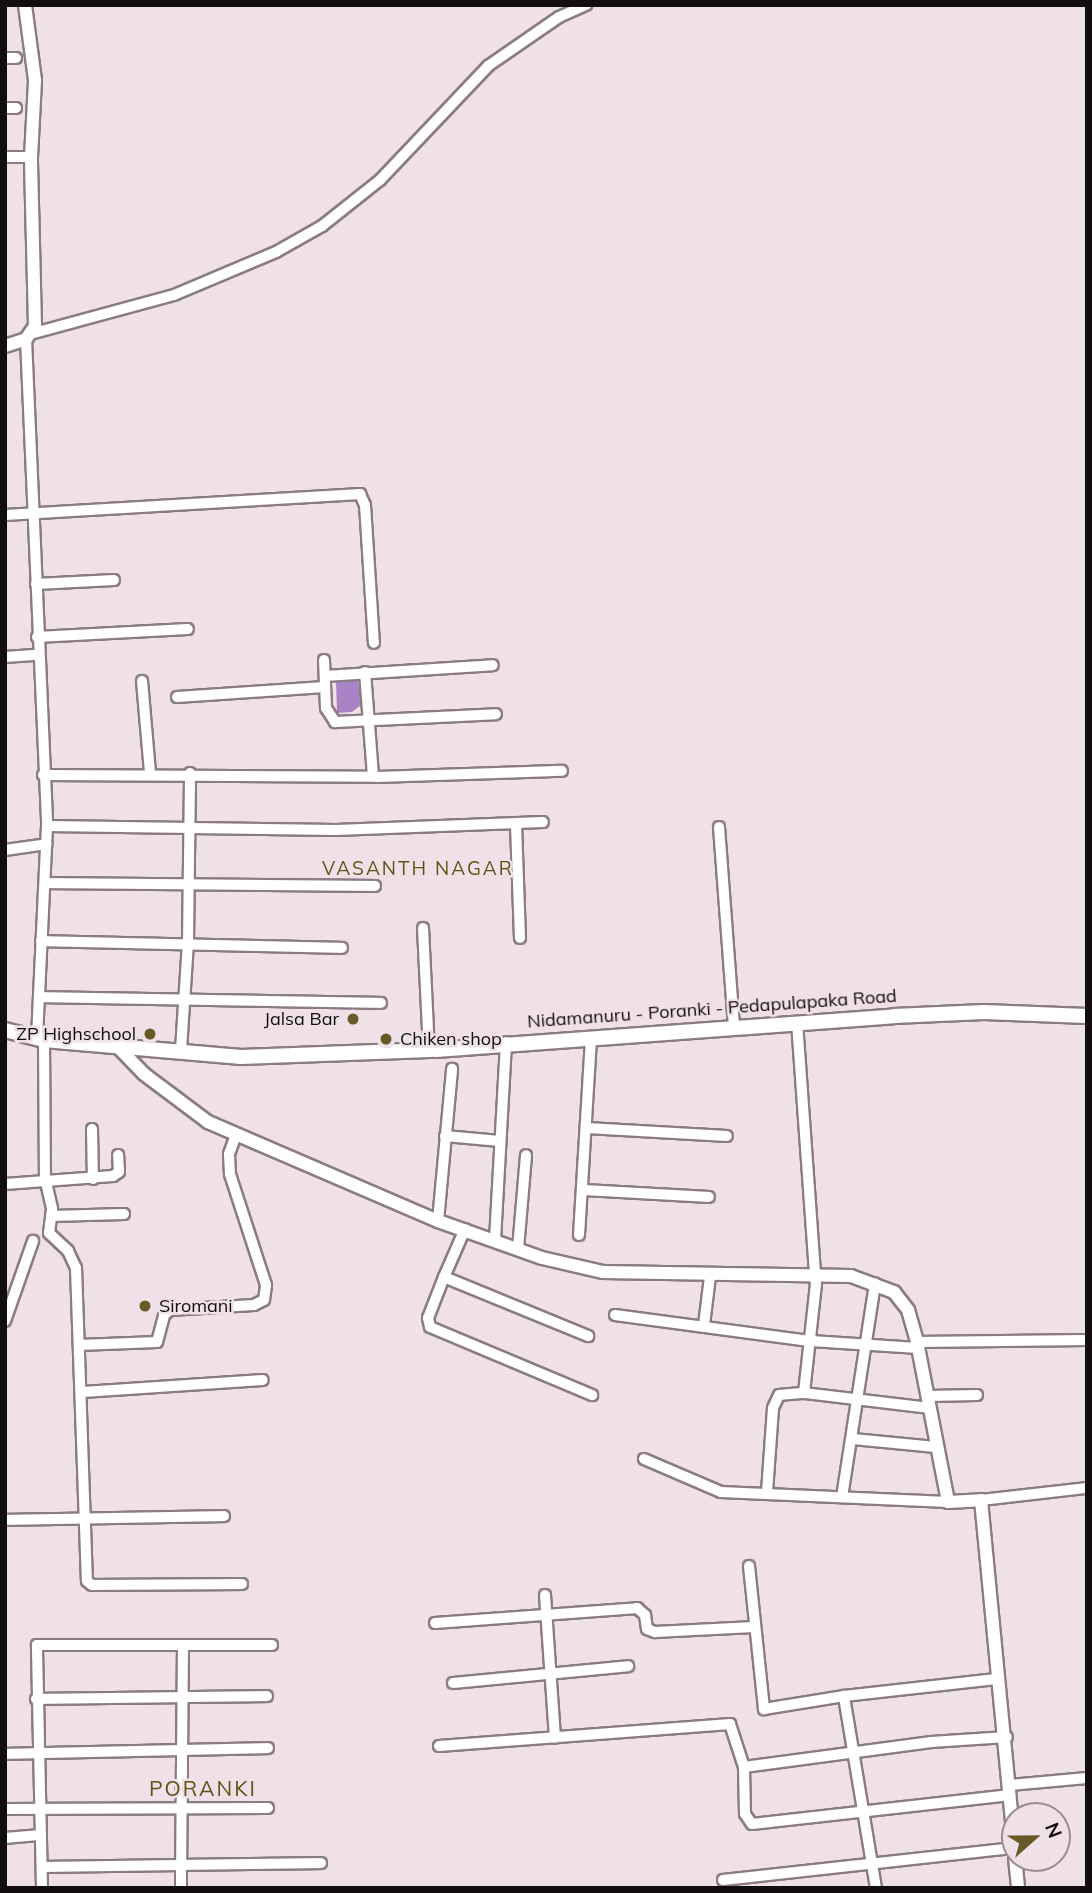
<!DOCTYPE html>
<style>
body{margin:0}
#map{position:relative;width:1092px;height:1893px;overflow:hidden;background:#f0e0e7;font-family:Mulish,sans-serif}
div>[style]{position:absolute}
.water>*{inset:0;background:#a684c6}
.roads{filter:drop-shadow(2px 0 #8a7c82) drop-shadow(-2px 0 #8a7c82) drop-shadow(0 2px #8a7c82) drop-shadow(0 -2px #8a7c82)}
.minor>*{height:10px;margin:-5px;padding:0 5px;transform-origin:5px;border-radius:5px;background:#fff}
.tertiary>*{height:12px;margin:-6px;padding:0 6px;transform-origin:6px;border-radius:6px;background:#fff}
.secondary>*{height:14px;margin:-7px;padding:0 7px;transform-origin:7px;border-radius:7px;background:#fff}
.dots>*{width:19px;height:19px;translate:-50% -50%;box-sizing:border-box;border:4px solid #f0e0e7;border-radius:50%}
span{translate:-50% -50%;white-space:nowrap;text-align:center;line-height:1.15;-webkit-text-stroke:5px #f0e0e7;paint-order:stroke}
.street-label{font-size:18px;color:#120d10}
.poi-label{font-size:18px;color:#120d10}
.right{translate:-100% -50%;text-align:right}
.left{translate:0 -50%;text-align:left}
.neighbourhood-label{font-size:19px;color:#615316;letter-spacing:2px}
.quarter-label{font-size:21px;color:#615316;letter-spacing:2px}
.frame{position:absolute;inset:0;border:7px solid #120d10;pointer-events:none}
.north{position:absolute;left:1001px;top:1802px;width:70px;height:70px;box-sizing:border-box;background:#f0e0e7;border:2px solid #978c91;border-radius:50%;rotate:69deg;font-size:19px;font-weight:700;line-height:28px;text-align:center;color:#120d10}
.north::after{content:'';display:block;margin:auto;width:24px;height:32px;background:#675a27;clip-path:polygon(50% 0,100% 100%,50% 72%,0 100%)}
</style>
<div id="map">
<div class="water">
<div style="clip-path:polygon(358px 678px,361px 705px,352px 712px,337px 713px,336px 681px)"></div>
</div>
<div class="roads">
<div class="minor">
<div style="left:5px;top:58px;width:11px"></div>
<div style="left:5px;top:108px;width:11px"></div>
<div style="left:5px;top:157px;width:26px"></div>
<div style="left:34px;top:333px;width:145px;rotate:-15.2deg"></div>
<div style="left:174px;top:295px;width:111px;rotate:-22.9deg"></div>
<div style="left:276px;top:252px;width:53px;rotate:-29.5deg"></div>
<div style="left:322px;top:226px;width:74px;rotate:-38.4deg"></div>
<div style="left:380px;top:180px;width:157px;rotate:-46.5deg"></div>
<div style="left:488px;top:66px;width:86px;rotate:-34.6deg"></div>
<div style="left:559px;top:17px;width:30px;rotate:-24deg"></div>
<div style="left:26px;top:339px;width:487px;rotate:87.5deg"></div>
<div style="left:47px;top:826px;width:212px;rotate:92.7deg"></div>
<div style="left:5px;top:515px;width:356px;rotate:-3.4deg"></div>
<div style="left:360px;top:494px;width:12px;rotate:66deg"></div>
<div style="left:365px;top:505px;width:138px;rotate:86.3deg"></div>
<div style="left:36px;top:584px;width:78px;rotate:-2.9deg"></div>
<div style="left:37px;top:637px;width:151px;rotate:-3deg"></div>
<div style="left:5px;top:657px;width:32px;rotate:-4deg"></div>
<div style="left:324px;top:660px;width:48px;rotate:87.6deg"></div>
<div style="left:326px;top:708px;width:17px;rotate:57deg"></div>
<div style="left:335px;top:722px;width:161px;rotate:-2.8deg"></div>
<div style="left:365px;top:672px;width:104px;rotate:85.6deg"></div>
<div style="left:325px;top:676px;width:168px;rotate:-3.7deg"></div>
<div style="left:142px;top:681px;width:92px;rotate:85deg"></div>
<div style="left:177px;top:697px;width:148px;rotate:-3.9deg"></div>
<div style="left:43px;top:775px;width:334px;rotate:0.3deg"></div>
<div style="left:377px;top:777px;width:185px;rotate:-1.9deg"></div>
<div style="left:516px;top:824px;width:114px;rotate:88deg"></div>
<div style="left:47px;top:826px;width:289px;rotate:0.8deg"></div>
<div style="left:336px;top:830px;width:207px;rotate:-2.2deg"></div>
<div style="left:719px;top:827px;width:202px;rotate:85.7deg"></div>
<div style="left:5px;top:850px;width:42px;rotate:-8.1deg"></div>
<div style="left:45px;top:883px;width:330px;rotate:0.5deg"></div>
<div style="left:423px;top:928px;width:122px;rotate:87.2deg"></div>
<div style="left:41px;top:941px;width:301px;rotate:1.3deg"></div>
<div style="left:39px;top:997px;width:342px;rotate:1deg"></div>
<div style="left:797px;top:1022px;width:263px;rotate:85.9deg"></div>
<div style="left:816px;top:1284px;width:110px;rotate:96.3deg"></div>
<div style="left:44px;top:1040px;width:138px;rotate:89.6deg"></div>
<div style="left:45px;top:1178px;width:32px;rotate:77deg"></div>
<div style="left:52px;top:1209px;width:24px;rotate:97deg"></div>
<div style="left:49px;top:1233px;width:26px;rotate:43deg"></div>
<div style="left:68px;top:1251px;width:19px;rotate:65deg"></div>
<div style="left:76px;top:1268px;width:313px;rotate:88deg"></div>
<div style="left:87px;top:1581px;width:6px;rotate:39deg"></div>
<div style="left:92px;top:1585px;width:150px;rotate:-0.4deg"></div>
<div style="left:181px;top:1050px;width:108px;rotate:-86.3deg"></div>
<div style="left:188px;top:942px;width:169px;rotate:-89.3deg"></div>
<div style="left:587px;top:1128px;width:140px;rotate:3.3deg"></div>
<div style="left:92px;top:1129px;width:50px;rotate:88.9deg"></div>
<div style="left:445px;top:1136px;width:55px;rotate:5.2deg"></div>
<div style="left:5px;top:1184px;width:108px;rotate:-4.2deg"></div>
<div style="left:113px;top:1176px;width:7px;rotate:-34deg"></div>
<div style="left:119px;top:1172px;width:17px;rotate:-93deg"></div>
<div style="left:585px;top:1190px;width:124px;rotate:3.2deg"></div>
<div style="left:51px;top:1216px;width:73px;rotate:-1.6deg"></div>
<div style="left:438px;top:1221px;width:153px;rotate:-84.7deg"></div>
<div style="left:465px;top:1229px;width:52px;rotate:113.6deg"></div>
<div style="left:444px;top:1277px;width:156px;rotate:22.3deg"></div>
<div style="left:579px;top:1235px;width:196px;rotate:-86.5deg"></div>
<div style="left:495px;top:1240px;width:198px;rotate:-86.8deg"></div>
<div style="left:518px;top:1249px;width:94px;rotate:-85.1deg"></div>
<div style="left:444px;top:1277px;width:44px;rotate:111.3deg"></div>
<div style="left:428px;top:1318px;width:9px;rotate:77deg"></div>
<div style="left:430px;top:1327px;width:176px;rotate:22.8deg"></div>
<div style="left:615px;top:1315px;width:198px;rotate:7.6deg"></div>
<div style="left:811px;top:1341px;width:107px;rotate:3.7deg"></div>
<div style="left:5px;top:1321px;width:85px;rotate:-70.7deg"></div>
<div style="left:704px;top:1325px;width:48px;rotate:-82.9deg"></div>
<div style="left:917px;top:1342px;width:170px;rotate:-0.7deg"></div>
<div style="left:79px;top:1345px;width:78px;rotate:-2.2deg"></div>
<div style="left:157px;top:1342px;width:28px;rotate:-75deg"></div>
<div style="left:164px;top:1315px;width:8px;rotate:-40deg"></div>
<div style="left:170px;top:1310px;width:84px;rotate:-3.4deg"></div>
<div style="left:254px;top:1305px;width:11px;rotate:-27deg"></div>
<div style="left:264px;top:1300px;width:15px;rotate:-82deg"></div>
<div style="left:266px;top:1285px;width:117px;rotate:-108deg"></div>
<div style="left:230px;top:1174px;width:20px;rotate:-93deg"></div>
<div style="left:229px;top:1154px;width:20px;rotate:-70deg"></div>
<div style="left:83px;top:1392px;width:180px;rotate:-3.8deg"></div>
<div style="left:927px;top:1396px;width:50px;rotate:-1.1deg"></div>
<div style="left:853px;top:1439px;width:83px;rotate:5.5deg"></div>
<div style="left:644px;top:1459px;width:84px;rotate:23.2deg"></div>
<div style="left:721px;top:1492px;width:227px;rotate:2.5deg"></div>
<div style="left:767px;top:1492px;width:84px;rotate:-85.9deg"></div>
<div style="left:773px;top:1408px;width:14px;rotate:-65deg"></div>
<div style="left:779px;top:1395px;width:25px;rotate:-5deg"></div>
<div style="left:804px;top:1393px;width:126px;rotate:6.8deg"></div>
<div style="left:842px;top:1497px;width:216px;rotate:-81.2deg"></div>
<div style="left:981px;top:1500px;width:107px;rotate:-6.5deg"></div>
<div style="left:5px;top:1520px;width:219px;rotate:-1deg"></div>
<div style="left:749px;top:1566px;width:144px;rotate:84deg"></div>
<div style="left:764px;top:1709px;width:81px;rotate:-9.2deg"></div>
<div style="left:545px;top:1595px;width:143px;rotate:86deg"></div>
<div style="left:435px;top:1623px;width:203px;rotate:-4.2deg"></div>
<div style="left:637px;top:1608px;width:11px;rotate:41deg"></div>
<div style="left:645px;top:1615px;width:14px;rotate:82deg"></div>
<div style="left:647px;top:1629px;width:9px;rotate:21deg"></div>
<div style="left:655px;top:1632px;width:99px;rotate:-2.9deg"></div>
<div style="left:183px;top:1646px;width:219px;rotate:90.5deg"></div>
<div style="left:181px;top:1865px;width:140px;rotate:-0.8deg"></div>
<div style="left:453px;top:1683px;width:176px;rotate:-5.5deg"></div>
<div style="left:36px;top:1699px;width:231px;rotate:-0.7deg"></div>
<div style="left:439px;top:1746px;width:292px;rotate:-4.3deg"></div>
<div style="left:730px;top:1724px;width:45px;rotate:72deg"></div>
<div style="left:744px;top:1767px;width:47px;rotate:88.8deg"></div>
<div style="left:745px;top:1814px;width:12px;rotate:55deg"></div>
<div style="left:752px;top:1824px;width:260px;rotate:-6.4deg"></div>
<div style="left:5px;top:1754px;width:263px;rotate:-1.3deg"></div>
<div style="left:744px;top:1767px;width:189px;rotate:-7.6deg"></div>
<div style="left:931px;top:1742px;width:76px;rotate:-3.8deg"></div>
<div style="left:1010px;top:1785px;width:77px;rotate:-5.2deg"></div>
<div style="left:5px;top:1809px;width:263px;rotate:-0.2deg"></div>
<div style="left:5px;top:1838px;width:36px;rotate:-5deg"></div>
<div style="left:42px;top:1867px;width:139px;rotate:-0.8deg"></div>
<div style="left:181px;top:1865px;width:23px;rotate:90deg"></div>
<div style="left:723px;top:1880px;width:293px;rotate:-6.3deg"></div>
<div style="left:42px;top:1888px;width:243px;rotate:-91.2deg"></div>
<div style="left:37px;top:1645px;width:235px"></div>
<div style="left:876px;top:1888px;width:195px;rotate:-99.5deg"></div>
<div style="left:844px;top:1696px;width:153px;rotate:-6.4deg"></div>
</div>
<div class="tertiary">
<div style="left:5px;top:346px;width:22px;rotate:-18deg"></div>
<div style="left:26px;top:339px;width:16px;rotate:-55deg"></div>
<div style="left:35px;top:326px;width:169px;rotate:-91.4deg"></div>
<div style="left:31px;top:157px;width:77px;rotate:-87deg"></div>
<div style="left:35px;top:80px;width:76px;rotate:-97.6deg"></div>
<div style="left:118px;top:1047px;width:37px;rotate:46deg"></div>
<div style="left:144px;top:1074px;width:80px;rotate:36.9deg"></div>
<div style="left:208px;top:1122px;width:250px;rotate:23.3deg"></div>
<div style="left:438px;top:1221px;width:110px;rotate:19.6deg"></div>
<div style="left:542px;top:1258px;width:63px;rotate:12.9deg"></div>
<div style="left:603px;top:1272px;width:248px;rotate:0.9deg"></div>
<div style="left:851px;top:1276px;width:46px;rotate:20.4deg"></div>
<div style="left:894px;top:1292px;width:23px;rotate:52deg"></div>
<div style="left:908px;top:1310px;width:33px;rotate:74deg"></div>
<div style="left:917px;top:1342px;width:163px;rotate:79deg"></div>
<div style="left:948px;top:1502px;width:33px;rotate:-3deg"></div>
<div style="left:981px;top:1500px;width:358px;rotate:84.5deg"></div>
<div style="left:1015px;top:1858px;width:30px;rotate:84deg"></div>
</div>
<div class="secondary">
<div style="left:5px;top:1030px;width:40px;rotate:14.4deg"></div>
<div style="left:44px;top:1040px;width:198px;rotate:4.9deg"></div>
<div style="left:241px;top:1057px;width:195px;rotate:-2.1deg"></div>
<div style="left:436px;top:1050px;width:459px;rotate:-4.2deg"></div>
<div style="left:894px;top:1016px;width:90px;rotate:-2.5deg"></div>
<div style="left:984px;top:1012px;width:103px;rotate:2.2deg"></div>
</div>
</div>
<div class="dots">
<div style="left:353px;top:1019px;background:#675a27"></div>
<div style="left:150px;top:1034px;background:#675a27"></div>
<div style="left:386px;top:1039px;background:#675a27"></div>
<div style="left:145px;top:1306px;background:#675a27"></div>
</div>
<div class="street-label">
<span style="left:712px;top:1009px;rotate:-4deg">Nidamanuru - Poranki - Pedapulapaka Road</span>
</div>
<div class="poi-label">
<span class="right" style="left:339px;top:1019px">Jalsa Bar</span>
<span class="right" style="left:136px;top:1034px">ZP Highschool</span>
<span class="left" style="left:400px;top:1039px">Chiken shop</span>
<span class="left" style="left:159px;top:1306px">Siromani</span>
</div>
<div class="neighbourhood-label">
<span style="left:418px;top:869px">VASANTH NAGAR</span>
</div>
<div class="quarter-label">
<span style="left:203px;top:1788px">PORANKI</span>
</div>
<div class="frame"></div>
<div class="north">N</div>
</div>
